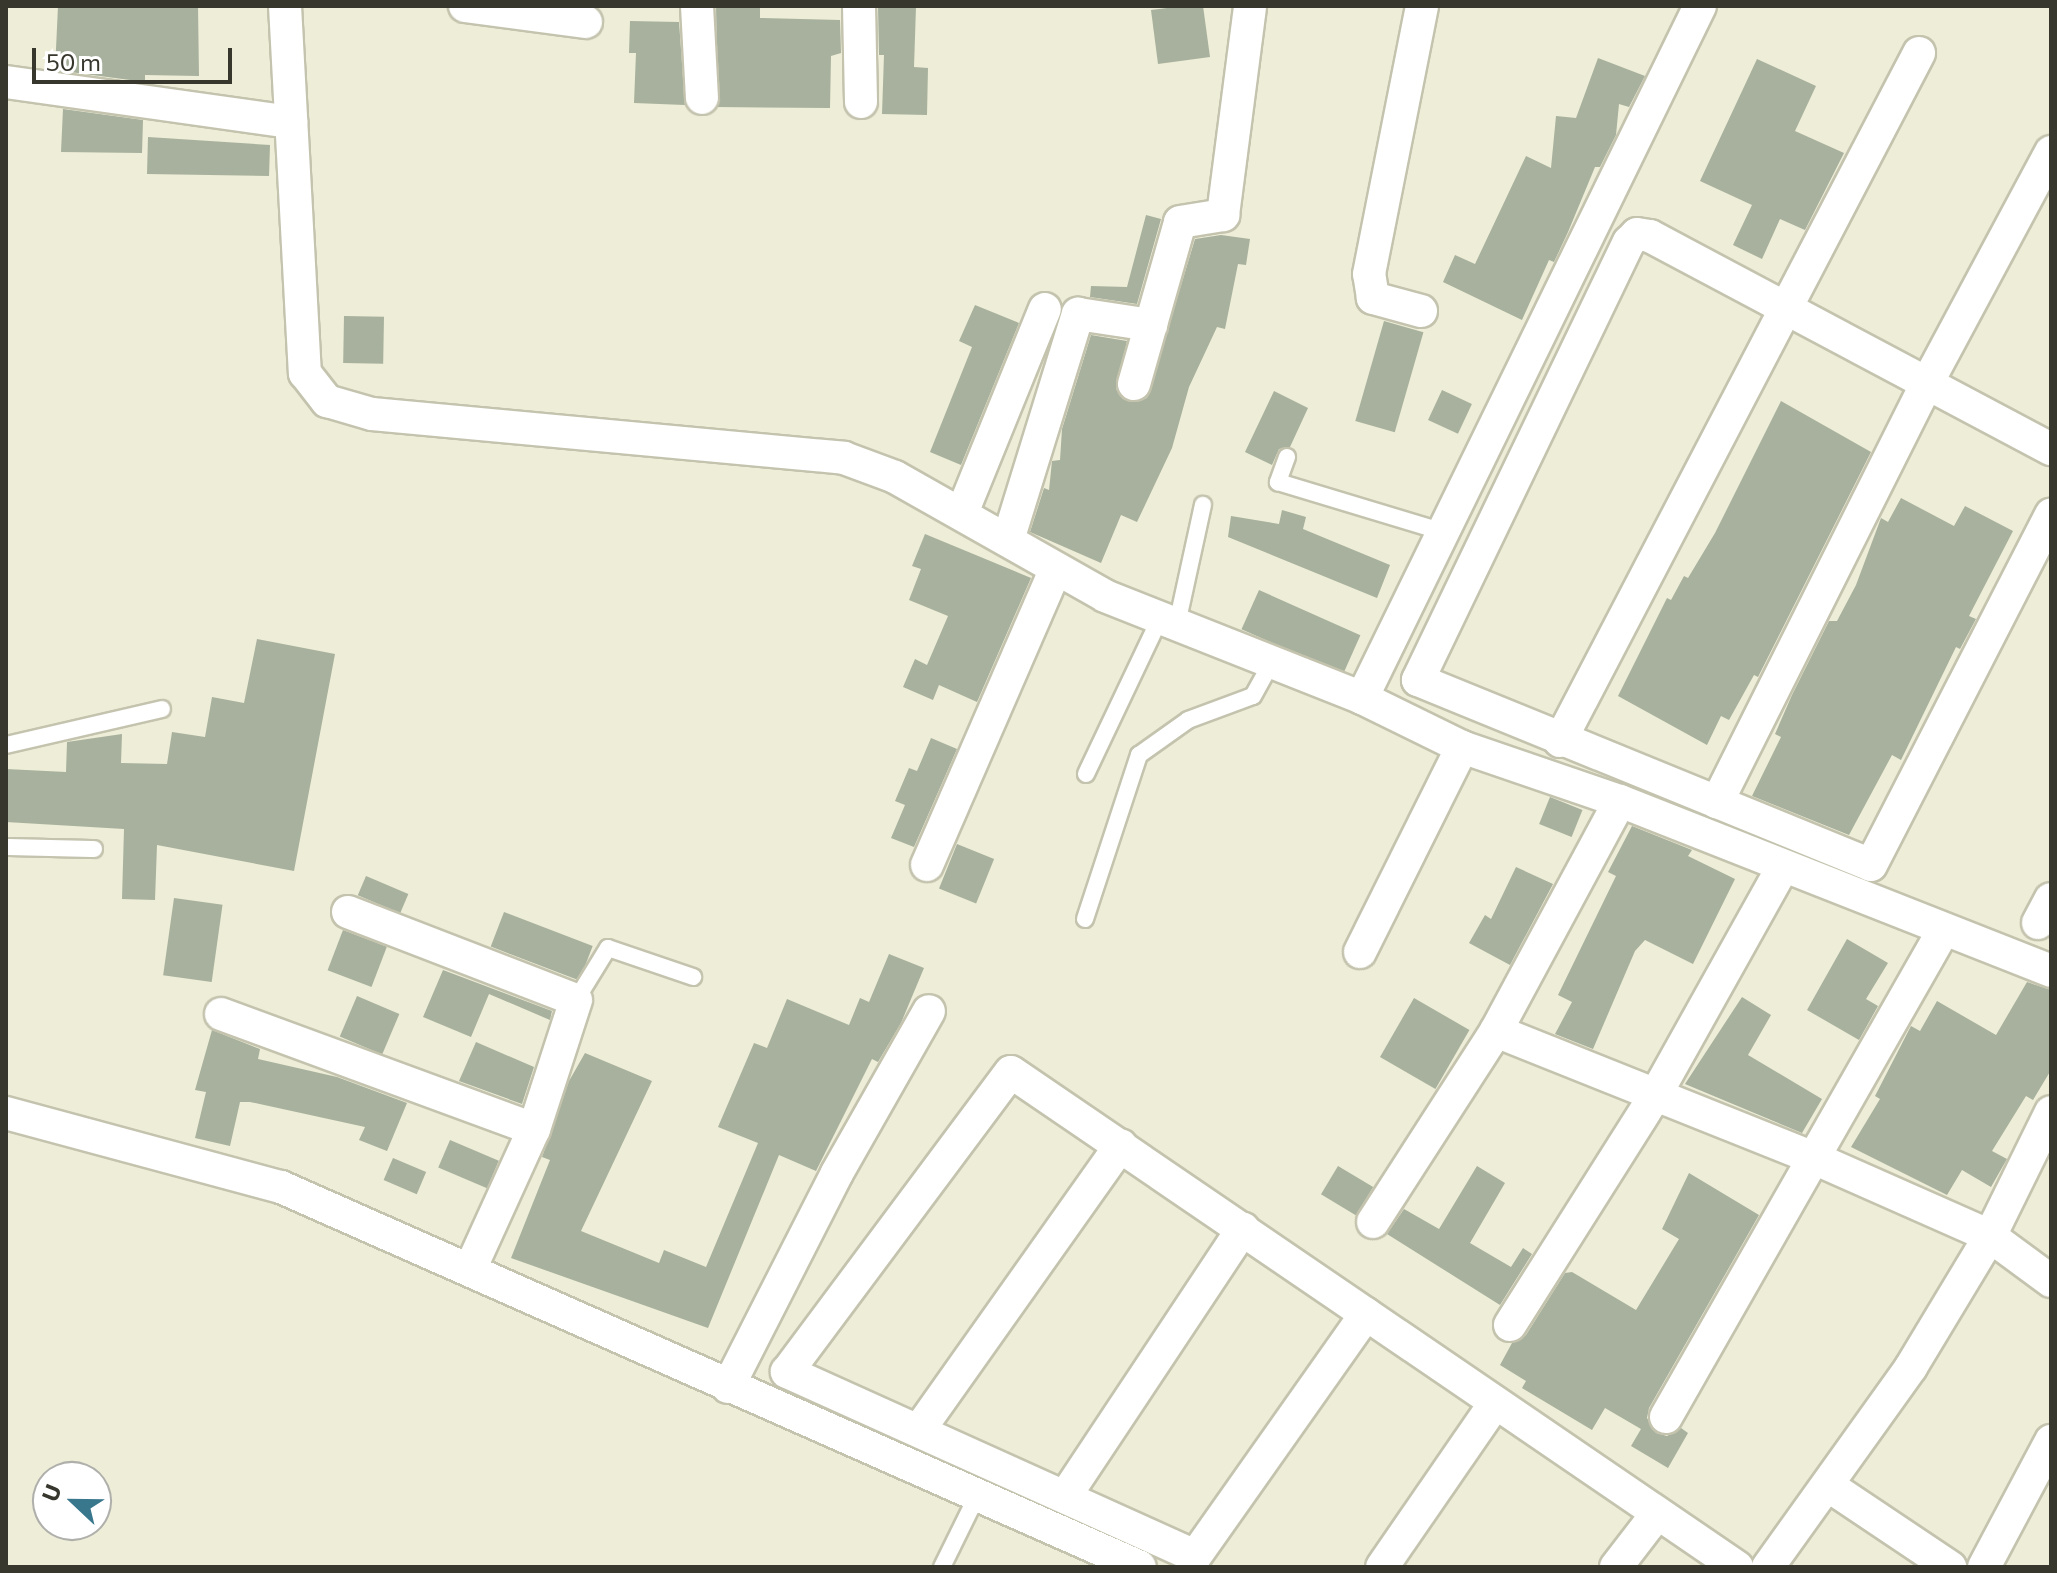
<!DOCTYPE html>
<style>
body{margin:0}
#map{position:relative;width:2057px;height:1573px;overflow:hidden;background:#eeedd7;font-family:Commissioner,sans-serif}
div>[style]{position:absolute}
.building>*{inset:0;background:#a7b19d;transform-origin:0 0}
.roads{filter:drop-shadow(2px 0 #c4c3ae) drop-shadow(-2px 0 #c4c3ae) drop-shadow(0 2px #c4c3ae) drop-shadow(0 -2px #c4c3ae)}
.service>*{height:16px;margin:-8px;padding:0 8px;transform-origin:8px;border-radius:8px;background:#fff}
.minor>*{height:32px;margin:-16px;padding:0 16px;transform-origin:16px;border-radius:16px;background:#fff}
span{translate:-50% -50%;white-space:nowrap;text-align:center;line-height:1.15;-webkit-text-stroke:7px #fff;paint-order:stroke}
.frame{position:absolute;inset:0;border:8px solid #37372e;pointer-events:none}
.north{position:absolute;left:32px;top:1461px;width:80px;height:80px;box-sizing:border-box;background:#fff;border:2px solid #afafab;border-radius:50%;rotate:292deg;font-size:22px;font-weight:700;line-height:32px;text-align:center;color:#37372e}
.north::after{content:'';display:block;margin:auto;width:28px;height:36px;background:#39778d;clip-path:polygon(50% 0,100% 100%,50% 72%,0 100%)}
.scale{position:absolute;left:32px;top:48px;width:200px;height:36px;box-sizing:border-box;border:4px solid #37372e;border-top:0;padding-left:10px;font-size:24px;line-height:28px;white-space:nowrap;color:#37372e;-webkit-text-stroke:6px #fff;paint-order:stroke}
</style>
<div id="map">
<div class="building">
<div style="clip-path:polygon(58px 6px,198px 6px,199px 76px,145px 75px,145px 82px,55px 70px)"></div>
<div style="clip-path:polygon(716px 6px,760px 8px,760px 18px,840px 20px,841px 53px,831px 56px,830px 108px,718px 107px)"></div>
<div style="clip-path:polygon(878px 6px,916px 7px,914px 67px,928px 68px,927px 115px,882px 114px,884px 55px,879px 55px)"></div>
<div style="clip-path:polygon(1183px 6px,1203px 6px,1210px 57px,1158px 64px,1151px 10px)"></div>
<div style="clip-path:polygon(630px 21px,679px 22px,685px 105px,634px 103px,636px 53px,629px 53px)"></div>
<div style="clip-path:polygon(1598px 58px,1645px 76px,1629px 107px,1619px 104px,1616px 135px,1600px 167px,1595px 167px,1568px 232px,1554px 262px,1549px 260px,1522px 320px,1443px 282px,1455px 255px,1475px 264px,1526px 156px,1551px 168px,1556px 116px,1576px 118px)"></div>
<div style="clip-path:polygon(1757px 59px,1816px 86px,1795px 131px,1844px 153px,1805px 230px,1780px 219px,1762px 259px,1733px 245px,1752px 205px,1700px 181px)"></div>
<div style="clip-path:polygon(63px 109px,143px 120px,142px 153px,61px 152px)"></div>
<div style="clip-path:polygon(148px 137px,270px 145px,269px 176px,147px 174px)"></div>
<div style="clip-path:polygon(1146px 215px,1161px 219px,1137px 304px,1090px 297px,1091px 286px,1127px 287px)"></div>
<div style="clip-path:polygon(1221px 235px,1250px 239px,1246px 265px,1238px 264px,1225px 329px,1217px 327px,1189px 387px,1172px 448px,1137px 522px,1121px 515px,1101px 563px,1030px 532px,1044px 488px,1049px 490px,1052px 461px,1060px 460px,1062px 429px,1091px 335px,1127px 341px,1116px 389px,1130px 402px,1147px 398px,1195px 239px)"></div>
<div style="clip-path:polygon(975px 305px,1019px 323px,961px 465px,930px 452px,972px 347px,959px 341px)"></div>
<div style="left:344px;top:316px;width:40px;height:47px;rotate:1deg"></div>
<div style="left:1384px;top:321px;width:41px;height:104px;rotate:16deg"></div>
<div style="left:1442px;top:390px;width:33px;height:33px;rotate:25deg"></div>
<div style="clip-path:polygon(1274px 391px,1308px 408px,1290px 447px,1279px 449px,1272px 465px,1245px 452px)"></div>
<div style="clip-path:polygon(1781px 401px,1871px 452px,1758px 677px,1754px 675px,1729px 720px,1721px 716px,1707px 745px,1618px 696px,1667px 598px,1671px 600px,1684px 576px,1688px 578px,1715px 533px)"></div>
<div style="clip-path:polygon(1901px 498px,1954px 526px,1965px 506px,2013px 531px,1969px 616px,1976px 619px,1960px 649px,1956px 647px,1901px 760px,1892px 755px,1849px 835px,1752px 796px,1781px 737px,1775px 734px,1792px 695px,1829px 621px,1837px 621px,1856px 585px,1881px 518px,1888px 522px)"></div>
<div style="clip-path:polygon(1282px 510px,1306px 517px,1303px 529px,1390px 565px,1377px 598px,1228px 537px,1231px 516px,1279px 524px)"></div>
<div style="clip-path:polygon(925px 534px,1031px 578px,977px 702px,939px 685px,933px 700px,903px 687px,915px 659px,927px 665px,948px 616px,909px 600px,921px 569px,912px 566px)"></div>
<div style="left:1259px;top:590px;width:111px;height:43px;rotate:24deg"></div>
<div style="clip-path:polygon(257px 639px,335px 654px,294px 871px,157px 845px,155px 900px,122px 899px,124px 829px,6px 822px,6px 769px,66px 772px,67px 742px,122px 734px,121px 763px,167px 764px,172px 732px,205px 737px,212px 697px,244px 703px)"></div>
<div style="clip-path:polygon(931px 738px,957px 749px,914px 847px,891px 838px,905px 805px,895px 801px,909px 768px,917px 771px)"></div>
<div style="left:1550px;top:797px;width:35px;height:29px;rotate:22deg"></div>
<div style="clip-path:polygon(1632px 826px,1692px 850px,1688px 856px,1735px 879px,1693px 964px,1645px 940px,1635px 951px,1593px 1049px,1555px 1034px,1572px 1002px,1558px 995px,1616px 876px,1608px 872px)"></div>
<div style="left:957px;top:844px;width:40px;height:48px;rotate:22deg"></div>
<div style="clip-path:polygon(1516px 867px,1553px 884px,1510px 965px,1469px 943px,1485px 915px,1491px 919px)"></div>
<div style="left:366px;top:876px;width:46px;height:21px;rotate:23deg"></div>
<div style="left:174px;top:898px;width:49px;height:78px;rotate:8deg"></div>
<div style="left:504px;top:912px;width:95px;height:37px;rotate:21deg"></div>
<div style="left:343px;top:930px;width:47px;height:43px;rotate:21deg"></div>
<div style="clip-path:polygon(1847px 939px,1888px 963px,1866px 999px,1878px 1006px,1859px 1040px,1807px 1010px)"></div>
<div style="clip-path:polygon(889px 954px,924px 968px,901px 1023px,878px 1062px,872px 1059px,816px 1171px,779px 1155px,708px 1328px,511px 1258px,550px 1160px,542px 1157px,569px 1081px,585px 1053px,652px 1081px,581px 1231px,659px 1263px,664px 1250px,706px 1267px,758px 1143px,718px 1127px,754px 1043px,767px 1048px,787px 999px,849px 1025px,860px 998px,869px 1002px)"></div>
<div style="clip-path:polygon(443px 970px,552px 1011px,550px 1020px,489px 994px,471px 1037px,423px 1017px)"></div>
<div style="clip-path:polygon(2027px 982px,2051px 990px,2051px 1070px,2033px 1100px,2026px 1096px,1992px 1151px,2007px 1159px,1991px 1187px,1962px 1170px,1947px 1195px,1851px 1147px,1880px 1099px,1875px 1096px,1911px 1026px,1920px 1031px,1937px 1001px,1996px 1035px)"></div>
<div style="left:357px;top:996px;width:46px;height:44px;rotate:23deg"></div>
<div style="clip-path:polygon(1742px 997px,1771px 1015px,1748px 1055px,1822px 1099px,1802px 1133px,1685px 1084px)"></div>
<div style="left:1414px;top:998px;width:64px;height:68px;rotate:30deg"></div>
<div style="clip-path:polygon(212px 1030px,260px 1049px,258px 1059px,337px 1077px,407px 1103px,387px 1151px,359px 1140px,365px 1127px,250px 1102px,240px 1102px,230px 1146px,195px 1138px,206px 1092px,195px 1090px)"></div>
<div style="clip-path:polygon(476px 1042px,534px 1067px,522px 1104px,459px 1081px)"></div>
<div style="left:450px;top:1140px;width:53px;height:30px;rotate:23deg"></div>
<div style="left:393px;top:1158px;width:36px;height:24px;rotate:23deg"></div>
<div style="left:1338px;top:1166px;width:41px;height:33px;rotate:31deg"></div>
<div style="clip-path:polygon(1477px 1166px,1505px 1183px,1470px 1243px,1511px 1267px,1523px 1248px,1532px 1254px,1500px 1305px,1387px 1234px,1404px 1209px,1439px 1229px)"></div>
<div style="clip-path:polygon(1689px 1173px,1759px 1215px,1649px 1408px,1647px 1418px,1656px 1433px,1667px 1436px,1681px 1428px,1688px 1433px,1668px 1468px,1631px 1446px,1641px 1429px,1605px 1408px,1592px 1430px,1522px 1388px,1526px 1381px,1500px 1365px,1512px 1343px,1526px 1335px,1565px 1273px,1572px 1272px,1636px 1310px,1679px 1239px,1662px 1229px)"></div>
</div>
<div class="roads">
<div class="service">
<div style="left:1287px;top:457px;width:27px;rotate:110deg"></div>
<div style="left:1278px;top:482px;width:173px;rotate:16.8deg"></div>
<div style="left:1177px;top:624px;width:122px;rotate:-77.7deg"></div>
<div style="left:6px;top:745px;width:160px;rotate:-13deg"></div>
<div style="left:1086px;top:774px;width:173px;rotate:-64.6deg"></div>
<div style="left:6px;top:847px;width:88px;rotate:1.3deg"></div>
<div style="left:1085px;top:919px;width:173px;rotate:-71.8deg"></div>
<div style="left:1139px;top:755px;width:60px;rotate:-35.5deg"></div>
<div style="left:1188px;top:720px;width:69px;rotate:-20.3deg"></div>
<div style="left:1253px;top:696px;width:39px;rotate:-61deg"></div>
<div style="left:576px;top:1000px;width:61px;rotate:-58.4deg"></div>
<div style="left:608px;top:948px;width:90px;rotate:18.8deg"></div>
<div style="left:942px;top:1567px;width:79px;rotate:-63.8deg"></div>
</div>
<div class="minor">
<div style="left:285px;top:6px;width:368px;rotate:86.9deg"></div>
<div style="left:305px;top:373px;width:36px;rotate:52deg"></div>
<div style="left:327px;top:401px;width:47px;rotate:16.1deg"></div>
<div style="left:372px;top:414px;width:474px;rotate:5.3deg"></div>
<div style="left:844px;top:458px;width:54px;rotate:20.4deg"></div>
<div style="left:895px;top:477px;width:241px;rotate:29.5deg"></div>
<div style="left:1105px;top:596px;width:277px;rotate:21.6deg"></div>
<div style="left:1362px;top:698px;width:111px;rotate:26.1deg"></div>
<div style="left:1462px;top:747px;width:167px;rotate:18.9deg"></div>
<div style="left:1620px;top:801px;width:463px;rotate:21.5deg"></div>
<div style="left:465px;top:6px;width:122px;rotate:7.5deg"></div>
<div style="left:697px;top:6px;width:92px;rotate:86.9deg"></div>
<div style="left:859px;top:6px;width:96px;rotate:88.8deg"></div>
<div style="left:6px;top:82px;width:288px;rotate:8deg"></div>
<div style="left:2051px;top:152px;width:262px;rotate:118.2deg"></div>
<div style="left:1927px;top:383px;width:469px;rotate:116.6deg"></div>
<div style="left:1717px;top:802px;width:166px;rotate:22.2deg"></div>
<div style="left:1871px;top:865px;width:394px;rotate:-62.8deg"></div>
<div style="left:1421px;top:311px;width:50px;rotate:-164.8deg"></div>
<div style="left:1373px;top:298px;width:24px;rotate:-99deg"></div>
<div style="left:1369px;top:274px;width:273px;rotate:-78.8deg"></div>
<div style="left:1134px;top:384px;width:168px;rotate:-74.1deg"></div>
<div style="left:1180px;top:222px;width:44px;rotate:-9.2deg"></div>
<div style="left:1223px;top:215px;width:211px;rotate:-82.6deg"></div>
<div style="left:962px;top:513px;width:220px;rotate:-67.9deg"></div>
<div style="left:1008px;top:540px;width:237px;rotate:-72.8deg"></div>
<div style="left:1078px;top:314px;width:74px;rotate:8.6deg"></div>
<div style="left:1362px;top:698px;width:770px;rotate:-63.97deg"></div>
<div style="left:1560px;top:741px;width:776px;rotate:-62.44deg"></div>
<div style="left:1717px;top:802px;width:323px;rotate:-157.8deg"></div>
<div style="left:1418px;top:680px;width:486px;rotate:-64.3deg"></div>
<div style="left:1629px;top:242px;width:11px;rotate:-45deg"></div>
<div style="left:1637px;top:234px;width:13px;rotate:9deg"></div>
<div style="left:1650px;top:236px;width:454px;rotate:28deg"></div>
<div style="left:927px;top:865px;width:323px;rotate:-66.5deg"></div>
<div style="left:348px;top:912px;width:244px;rotate:21.1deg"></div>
<div style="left:576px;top:1000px;width:136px;rotate:108deg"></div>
<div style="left:534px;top:1129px;width:152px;rotate:114.5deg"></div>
<div style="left:2038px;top:923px;width:27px;rotate:-62deg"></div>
<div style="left:1360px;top:952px;width:229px;rotate:-63.5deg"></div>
<div style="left:221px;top:1014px;width:333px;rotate:20.2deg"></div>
<div style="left:1496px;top:1031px;width:342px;rotate:21.8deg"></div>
<div style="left:1814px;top:1158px;width:193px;rotate:23.9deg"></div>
<div style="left:1990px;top:1236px;width:76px;rotate:36.4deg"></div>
<div style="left:6px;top:1113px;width:285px;rotate:15.1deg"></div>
<div style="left:281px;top:1187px;width:939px;rotate:23.86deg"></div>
<div style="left:1373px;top:1222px;width:227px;rotate:-57.2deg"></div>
<div style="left:1496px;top:1031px;width:261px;rotate:-61.7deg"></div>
<div style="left:1366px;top:1314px;width:296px;rotate:125.2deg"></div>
<div style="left:1195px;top:1556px;width:448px;rotate:-155.7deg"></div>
<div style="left:787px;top:1372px;width:374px;rotate:-53.3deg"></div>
<div style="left:1011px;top:1072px;width:879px;rotate:34.29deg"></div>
<div style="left:1510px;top:1325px;width:273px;rotate:-57.7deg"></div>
<div style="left:1656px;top:1094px;width:260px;rotate:-60.8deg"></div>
<div style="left:728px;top:1387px;width:240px;rotate:-63deg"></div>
<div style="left:837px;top:1173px;width:186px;rotate:-60.4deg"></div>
<div style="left:1666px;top:1417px;width:559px;rotate:-60.32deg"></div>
<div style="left:919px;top:1430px;width:349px;rotate:-54.7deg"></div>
<div style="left:1829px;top:1486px;width:146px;rotate:33.8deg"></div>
<div style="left:1066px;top:1495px;width:320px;rotate:-56.4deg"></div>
<div style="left:1382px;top:1567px;width:199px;rotate:-55.4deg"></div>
<div style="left:1616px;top:1567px;width:66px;rotate:-52.4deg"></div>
<div style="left:1768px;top:1567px;width:246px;rotate:-54.4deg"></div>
<div style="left:1911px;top:1367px;width:153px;rotate:-58.9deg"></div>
<div style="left:1990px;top:1236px;width:138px;rotate:-63.8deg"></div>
<div style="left:1984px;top:1567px;width:143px;rotate:-62deg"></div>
</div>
</div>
<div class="frame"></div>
<div class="north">U</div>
<div class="scale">50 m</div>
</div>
